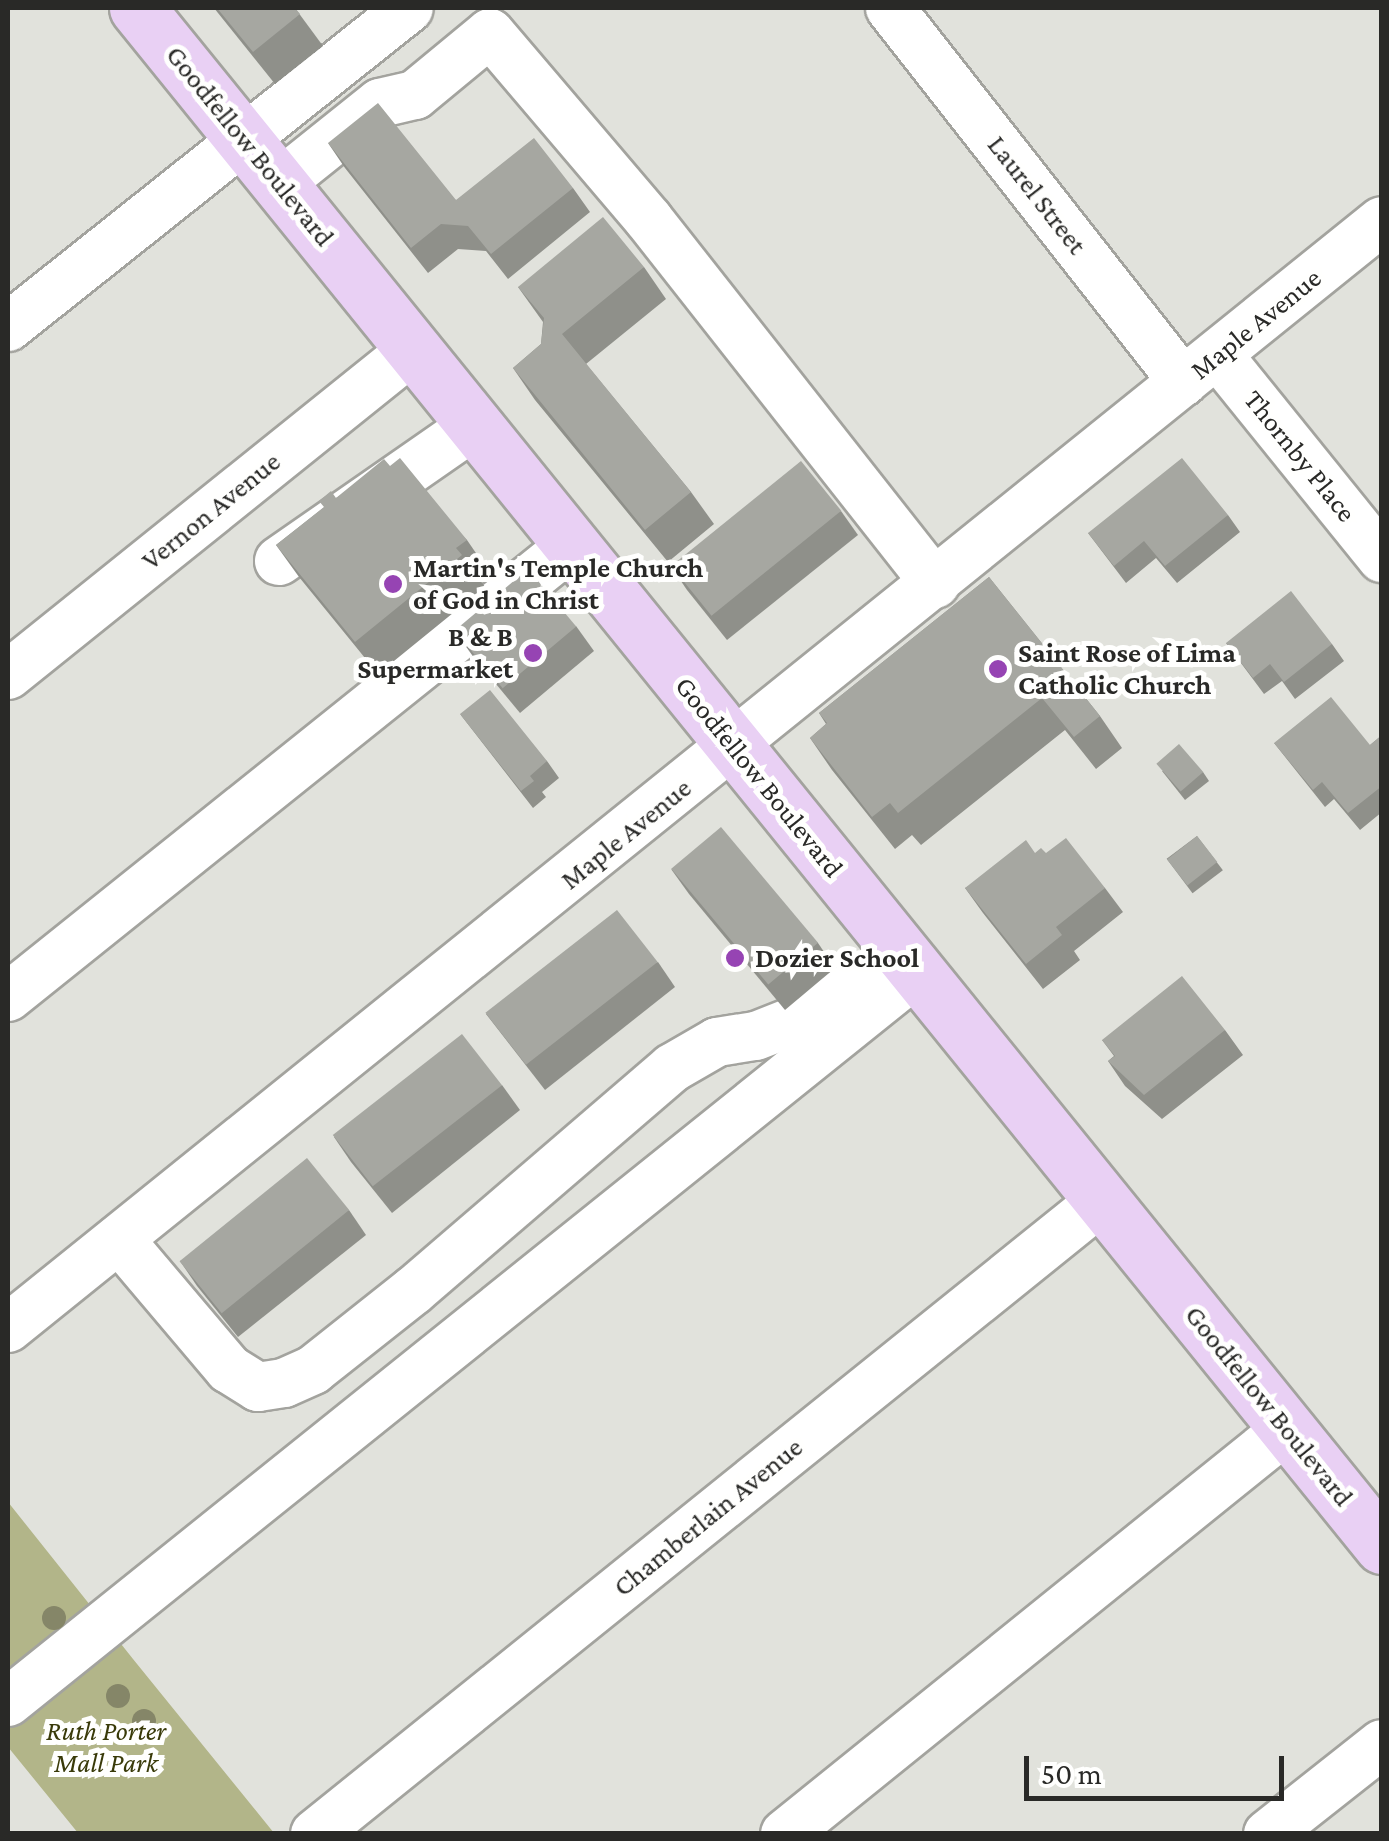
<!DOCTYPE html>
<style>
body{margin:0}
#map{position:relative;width:1389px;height:1841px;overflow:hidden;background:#e1e2dc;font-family:"Crimson Pro",serif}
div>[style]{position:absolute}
.green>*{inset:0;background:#b2b589}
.roads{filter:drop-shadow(2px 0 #a3a39e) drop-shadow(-2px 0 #a3a39e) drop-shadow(0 2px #a3a39e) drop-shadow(0 -2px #a3a39e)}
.minor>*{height:48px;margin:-24px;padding:0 24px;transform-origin:24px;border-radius:24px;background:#fff}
.major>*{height:55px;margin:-27.5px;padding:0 27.5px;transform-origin:27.5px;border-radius:27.5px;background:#e9d0f4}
.trees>*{width:24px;height:24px;margin:-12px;border-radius:50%;background:#858668}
.wall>*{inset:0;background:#8f908a;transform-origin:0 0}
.building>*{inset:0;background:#a6a7a1;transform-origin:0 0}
.dots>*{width:28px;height:28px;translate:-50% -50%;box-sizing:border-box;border:5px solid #fffffe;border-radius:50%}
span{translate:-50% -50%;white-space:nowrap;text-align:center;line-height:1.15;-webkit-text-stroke:10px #fffffe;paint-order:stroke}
.street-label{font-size:28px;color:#292927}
.poi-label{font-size:28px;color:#292927;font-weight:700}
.left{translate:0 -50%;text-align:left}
.right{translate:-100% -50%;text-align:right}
.park-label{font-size:28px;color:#393a09;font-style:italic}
.frame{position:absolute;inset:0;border:10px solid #292927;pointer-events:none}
.scale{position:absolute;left:1024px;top:1756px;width:260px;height:45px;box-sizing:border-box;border:5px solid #292927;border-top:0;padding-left:12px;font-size:30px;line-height:35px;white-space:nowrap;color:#292927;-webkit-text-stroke:8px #fffffe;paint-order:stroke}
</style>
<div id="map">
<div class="green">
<div style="clip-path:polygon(8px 1502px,133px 1659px,274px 1833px,78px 1833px,8px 1747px)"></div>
</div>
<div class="roads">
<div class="minor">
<div style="left:890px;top:8px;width:475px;rotate:51.9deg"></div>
<div style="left:280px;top:183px;width:128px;rotate:-38.7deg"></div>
<div style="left:380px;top:103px;width:36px;rotate:-13deg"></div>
<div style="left:415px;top:95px;width:97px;rotate:-39.6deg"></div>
<div style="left:490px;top:33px;width:245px;rotate:49.6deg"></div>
<div style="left:649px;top:220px;width:463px;rotate:51.8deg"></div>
<div style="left:8px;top:327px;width:512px;rotate:-38.5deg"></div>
<div style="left:1218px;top:355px;width:261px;rotate:51.1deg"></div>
<div style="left:279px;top:561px;width:240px;rotate:-34.8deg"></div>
<div style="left:8px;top:675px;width:522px;rotate:-38.78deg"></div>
<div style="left:8px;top:997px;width:723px;rotate:-38.71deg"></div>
<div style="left:119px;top:1239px;width:170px;rotate:49.8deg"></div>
<div style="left:229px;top:1369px;width:34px;rotate:32deg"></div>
<div style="left:258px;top:1387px;width:26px;rotate:-9deg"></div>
<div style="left:284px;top:1383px;width:32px;rotate:-24deg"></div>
<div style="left:313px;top:1370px;width:129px;rotate:-38.4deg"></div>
<div style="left:414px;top:1290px;width:340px;rotate:-40.7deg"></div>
<div style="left:672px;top:1068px;width:52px;rotate:-30deg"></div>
<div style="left:717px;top:1042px;width:39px;rotate:-9deg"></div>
<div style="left:756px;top:1036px;width:55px;rotate:-21.4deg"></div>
<div style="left:807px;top:1016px;width:73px;rotate:-33.3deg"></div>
<div style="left:8px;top:1328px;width:1764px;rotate:-38.86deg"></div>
<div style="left:8px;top:1702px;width:1166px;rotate:-38.77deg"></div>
<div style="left:315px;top:1834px;width:1011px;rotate:-38.85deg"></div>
<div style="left:785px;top:1834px;width:645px;rotate:-38.9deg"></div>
<div style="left:1268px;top:1834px;width:145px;rotate:-38.3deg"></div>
</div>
<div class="major">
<div style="left:137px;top:8px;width:1979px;rotate:51.01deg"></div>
</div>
</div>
<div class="trees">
<div style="left:54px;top:1618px"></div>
<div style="left:118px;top:1696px"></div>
<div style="left:144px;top:1721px"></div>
</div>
<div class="wall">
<div style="clip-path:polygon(214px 8px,295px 8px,323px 46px,275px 84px)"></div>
<div style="clip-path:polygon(328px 143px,456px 200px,573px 188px,590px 212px,508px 279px,486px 251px,458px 249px,428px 273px,345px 168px)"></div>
<div style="clip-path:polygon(644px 267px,666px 299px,586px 364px,691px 492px,714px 524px,668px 562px,535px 400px,513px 368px,541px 344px,543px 322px,518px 287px)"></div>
<div style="clip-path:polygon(390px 466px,467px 540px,489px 572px,480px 580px,485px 587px,378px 674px,299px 577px,276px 545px,336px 498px)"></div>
<div style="clip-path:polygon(841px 511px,858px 535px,727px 640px,687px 590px,670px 565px)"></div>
<div style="clip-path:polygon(1228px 515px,1240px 532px,1177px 583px,1156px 558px,1126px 583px,1088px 533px)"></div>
<div style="clip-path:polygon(989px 577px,1100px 716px,1122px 748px,1096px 769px,1065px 730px,921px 845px,912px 835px,895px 849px,832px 770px,810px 738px,826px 724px,819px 713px)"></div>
<div style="clip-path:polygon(576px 626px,594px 651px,520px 713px,472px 655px,454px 630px)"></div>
<div style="clip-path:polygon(1226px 643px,1332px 644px,1344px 661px,1295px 699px,1282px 681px,1264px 694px)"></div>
<div style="clip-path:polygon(460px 714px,547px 761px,559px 778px,542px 792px,546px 797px,533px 808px)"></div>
<div style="clip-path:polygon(1382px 735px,1382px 812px,1360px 830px,1334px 799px,1325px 807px,1274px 743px,1370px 745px)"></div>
<div style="clip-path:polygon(1162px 771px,1203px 772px,1209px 781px,1185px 800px)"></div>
<div style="left:1197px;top:836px;width:43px;height:38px;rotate:53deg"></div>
<div style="clip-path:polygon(1035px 853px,1046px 853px,1105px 888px,1123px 912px,1074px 951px,1080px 960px,1043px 989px,983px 913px,965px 888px)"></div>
<div style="clip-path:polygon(671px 869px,818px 943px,835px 968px,785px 1010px,689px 894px)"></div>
<div style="clip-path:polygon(658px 962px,675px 987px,545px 1090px,486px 1014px)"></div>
<div style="clip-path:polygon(1225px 1030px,1243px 1055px,1162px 1119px,1125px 1086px,1108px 1061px,1114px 1056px,1102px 1040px)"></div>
<div style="clip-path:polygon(502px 1085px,520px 1110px,392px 1213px,351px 1162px,334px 1137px)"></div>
<div style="clip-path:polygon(349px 1210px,366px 1235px,238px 1337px,197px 1286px,180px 1261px)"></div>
</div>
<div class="building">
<div style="clip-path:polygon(217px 8px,295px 8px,300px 14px,253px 52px)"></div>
<div style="clip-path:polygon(378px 103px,456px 200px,534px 138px,573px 188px,491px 254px,468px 226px,441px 224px,411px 248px,328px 143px)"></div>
<div style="clip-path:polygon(603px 217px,644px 267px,562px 334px,691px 492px,645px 530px,513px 368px,541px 344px,544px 318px,518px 287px)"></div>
<div style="clip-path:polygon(400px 458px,467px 540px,456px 548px,462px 555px,355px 642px,276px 545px,324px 507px,319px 501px,331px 491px,336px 498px,384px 459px,390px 466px)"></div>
<div style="clip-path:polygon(1182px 458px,1228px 515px,1165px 566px,1144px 541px,1114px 566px,1088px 533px)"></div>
<div style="left:801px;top:461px;width:64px;height:167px;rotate:51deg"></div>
<div style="left:528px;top:569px;width:75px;height:96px;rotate:50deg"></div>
<div style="clip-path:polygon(989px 577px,1100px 716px,1074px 737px,1042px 698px,898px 813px,890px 803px,872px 817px,810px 738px,827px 723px,819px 713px)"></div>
<div style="clip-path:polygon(1291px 591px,1332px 644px,1284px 682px,1270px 664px,1253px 678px,1226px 643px)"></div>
<div style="clip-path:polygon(490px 690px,547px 761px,530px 776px,534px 781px,521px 791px,460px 714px)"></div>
<div style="clip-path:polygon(1331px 697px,1370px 745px,1382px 735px,1382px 786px,1348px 813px,1322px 782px,1313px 790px,1274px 743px)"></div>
<div style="left:1179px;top:744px;width:37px;height:30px;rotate:49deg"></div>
<div style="left:721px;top:827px;width:151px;height:65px;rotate:50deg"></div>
<div style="left:1197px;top:836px;width:33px;height:38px;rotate:52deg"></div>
<div style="clip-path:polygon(1066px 838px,1105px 888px,1056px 927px,1062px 935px,1026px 964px,965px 888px,1026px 840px,1035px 853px,1041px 848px,1046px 853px)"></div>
<div style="left:617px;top:910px;width:66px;height:167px;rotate:52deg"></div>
<div style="clip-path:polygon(1182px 976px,1225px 1030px,1144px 1095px,1108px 1061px,1115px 1056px,1102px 1040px)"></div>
<div style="left:462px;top:1034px;width:65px;height:164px;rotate:52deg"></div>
<div style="left:307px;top:1158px;width:67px;height:164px;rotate:51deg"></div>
</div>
<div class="dots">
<div style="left:393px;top:584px;background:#9644b3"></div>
<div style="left:533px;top:653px;background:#9644b3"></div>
<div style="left:998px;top:669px;background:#9644b3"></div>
<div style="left:735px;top:958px;background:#9644b3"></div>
</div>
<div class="street-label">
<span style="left:250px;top:146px;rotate:51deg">Goodfellow Boulevard</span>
<span style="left:1037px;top:195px;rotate:52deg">Laurel Street</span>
<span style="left:1256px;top:324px;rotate:-39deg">Maple Avenue</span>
<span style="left:1300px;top:456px;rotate:51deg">Thornby Place</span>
<span style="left:211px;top:511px;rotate:-39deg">Vernon Avenue</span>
<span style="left:759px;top:777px;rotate:51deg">Goodfellow Boulevard</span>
<span style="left:626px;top:834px;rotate:-39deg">Maple Avenue</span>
<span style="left:1269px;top:1406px;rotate:51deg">Goodfellow Boulevard</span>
<span style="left:708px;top:1517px;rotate:-39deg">Chamberlain Avenue</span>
</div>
<div class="poi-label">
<span class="left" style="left:413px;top:584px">Martin's Temple Church<br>of God in Christ</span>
<span class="right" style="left:513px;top:653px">B &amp; B<br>Supermarket</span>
<span class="left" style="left:1018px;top:669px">Saint Rose of Lima<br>Catholic Church</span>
<span class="left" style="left:755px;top:958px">Dozier School</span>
</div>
<div class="park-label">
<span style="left:106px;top:1747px">Ruth Porter<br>Mall Park</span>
</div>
<div class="frame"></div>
<div class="scale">50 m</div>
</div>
